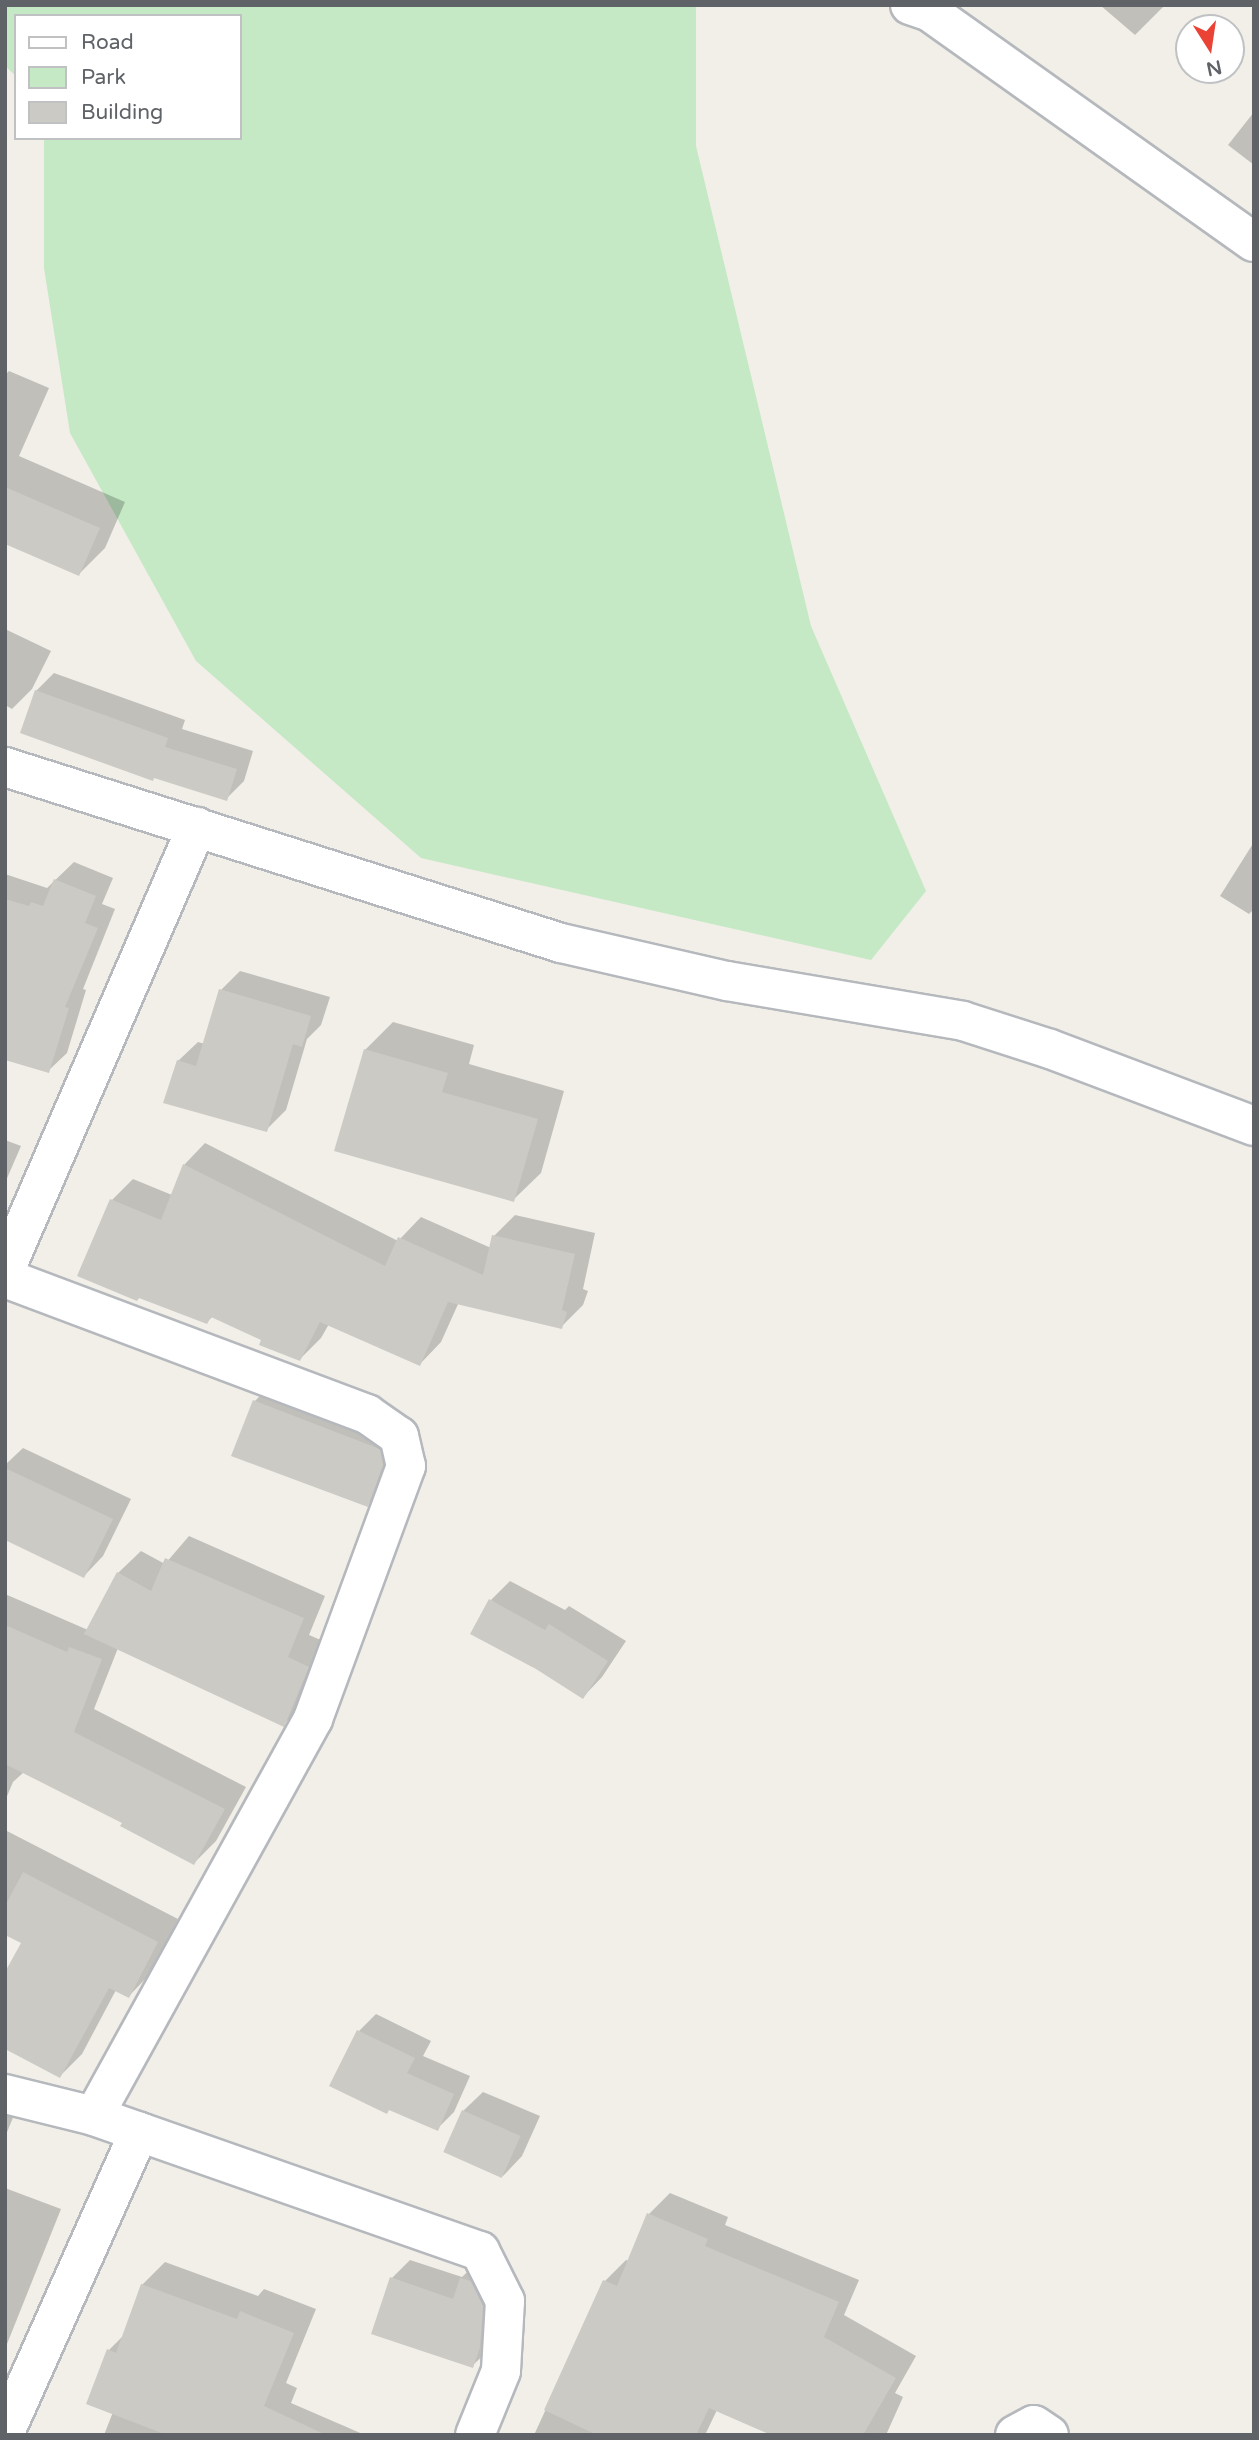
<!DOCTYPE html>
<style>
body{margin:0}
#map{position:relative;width:1259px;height:2440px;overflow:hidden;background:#f1efe8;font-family:"Varela Round",sans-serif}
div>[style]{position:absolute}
.green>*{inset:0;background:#c5e8c5}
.shadow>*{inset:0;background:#0003}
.building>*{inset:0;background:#cccac5;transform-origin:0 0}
.roads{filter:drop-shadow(2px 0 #b5b8bc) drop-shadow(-2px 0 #b5b8bc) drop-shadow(0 2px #b5b8bc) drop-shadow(0 -2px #b5b8bc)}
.minor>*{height:38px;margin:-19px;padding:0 19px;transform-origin:19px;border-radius:19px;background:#fff}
span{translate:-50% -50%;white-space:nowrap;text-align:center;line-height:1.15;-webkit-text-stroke:7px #fff;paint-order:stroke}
.frame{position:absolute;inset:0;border:7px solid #5f6368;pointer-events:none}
.legend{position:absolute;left:14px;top:14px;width:228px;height:126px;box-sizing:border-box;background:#fff;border:2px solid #bfc1c3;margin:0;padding:9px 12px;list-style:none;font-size:21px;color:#5f6368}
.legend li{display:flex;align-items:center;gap:14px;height:35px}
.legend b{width:35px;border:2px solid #bfc1c3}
.north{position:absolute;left:1175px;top:14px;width:70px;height:70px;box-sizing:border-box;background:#fff;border:2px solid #bfc1c3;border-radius:50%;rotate:168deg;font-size:19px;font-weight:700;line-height:28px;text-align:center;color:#5f6368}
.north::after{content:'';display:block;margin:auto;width:24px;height:32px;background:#ea4335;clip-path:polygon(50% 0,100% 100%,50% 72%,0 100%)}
</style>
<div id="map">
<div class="green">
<div style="clip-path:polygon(5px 5px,696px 5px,696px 146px,811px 626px,926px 891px,871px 960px,421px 858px,196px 661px,70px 433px,44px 268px,44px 138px,240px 138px,240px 16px,16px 16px,16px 76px,5px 66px)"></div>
</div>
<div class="shadow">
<div style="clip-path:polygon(1100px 5px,1165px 5px,1135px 35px)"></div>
<div style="clip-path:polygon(1254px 112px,1254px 165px,1228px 145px)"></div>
<div style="clip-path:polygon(9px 371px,49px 388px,19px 456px,125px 502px,105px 548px,79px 574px,5px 542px,5px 375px)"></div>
<div style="clip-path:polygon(5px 629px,51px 651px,32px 689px,12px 709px,5px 705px)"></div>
<div style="clip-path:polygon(54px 673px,185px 720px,182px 729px,253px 751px,244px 781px,226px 799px,36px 691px)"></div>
<div style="clip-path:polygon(1254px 842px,1254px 909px,1249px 914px,1220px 896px)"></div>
<div style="clip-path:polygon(74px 862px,113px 878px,102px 904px,115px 909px,83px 989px,86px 990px,67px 1053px,48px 1071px,5px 931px,5px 874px,47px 888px)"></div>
<div style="clip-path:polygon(240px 971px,330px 997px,321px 1025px,307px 1039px,286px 1110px,266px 1130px,178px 1061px,198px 1042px,205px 1044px,221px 990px)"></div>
<div style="clip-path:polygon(393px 1022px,474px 1045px,469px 1064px,564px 1091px,541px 1173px,513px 1200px,365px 1050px)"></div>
<div style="clip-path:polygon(5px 1140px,21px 1146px,5px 1183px)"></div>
<div style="clip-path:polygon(205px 1143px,398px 1241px,421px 1217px,491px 1248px,494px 1236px,515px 1215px,595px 1233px,583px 1289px,588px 1291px,583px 1305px,561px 1327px,459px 1302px,441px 1342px,420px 1364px,329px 1324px,321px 1338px,300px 1359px,213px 1316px,207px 1322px,112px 1200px,133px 1179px,172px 1195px,184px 1165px)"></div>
<div style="clip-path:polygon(283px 1372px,408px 1421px,396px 1476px,367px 1505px,234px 1455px,255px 1401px)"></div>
<div style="clip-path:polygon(23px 1448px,131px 1499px,103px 1556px,84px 1576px,5px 1538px,5px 1465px)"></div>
<div style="clip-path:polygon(189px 1536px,325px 1596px,309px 1635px,330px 1644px,306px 1702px,283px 1725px,118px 1648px,94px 1709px,246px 1787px,216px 1841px,194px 1863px,124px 1822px,24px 1772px,13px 1782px,5px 1801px,5px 1594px,88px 1630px,118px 1573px,141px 1551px,165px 1564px)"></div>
<div style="clip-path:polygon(510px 1581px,565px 1610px,569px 1606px,626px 1641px,602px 1677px,583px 1697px,491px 1600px)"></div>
<div style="clip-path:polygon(5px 1830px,178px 1919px,150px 1974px,129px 1996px,116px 1990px,82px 2054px,60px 2076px,23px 1942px,5px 1933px)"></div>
<div style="clip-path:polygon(376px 2014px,431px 2041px,423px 2056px,470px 2076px,454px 2112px,437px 2129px,390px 2108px,359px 2031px)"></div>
<div style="clip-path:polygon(483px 2092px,540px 2116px,522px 2156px,503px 2176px,463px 2111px)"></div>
<div style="clip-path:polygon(5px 2104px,17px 2108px,5px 2137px)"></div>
<div style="clip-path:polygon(5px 2188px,61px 2209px,5px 2349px)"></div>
<div style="clip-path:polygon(670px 2193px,728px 2217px,725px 2225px,859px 2280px,844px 2315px,916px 2356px,895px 2393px,903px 2397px,886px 2435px,776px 2435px,717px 2410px,705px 2435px,534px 2435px,605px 2281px,626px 2260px,629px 2261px,649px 2214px)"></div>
<div style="clip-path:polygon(410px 2260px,462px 2277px,480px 2260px,501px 2286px,491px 2348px,472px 2366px,392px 2278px)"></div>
<div style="clip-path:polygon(165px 2262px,258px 2296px,264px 2289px,316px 2309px,286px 2383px,297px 2388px,291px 2403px,365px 2435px,104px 2435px,113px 2412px,109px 2350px,125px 2334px,142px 2285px)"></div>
</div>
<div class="building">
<div style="clip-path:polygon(5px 487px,100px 528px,79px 576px,5px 544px)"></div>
<div style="clip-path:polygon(35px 690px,168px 738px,165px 747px,237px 769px,227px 801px,154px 778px,153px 781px,20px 733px)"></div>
<div style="clip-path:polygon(54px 879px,96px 896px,85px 923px,98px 928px,65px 1007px,69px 1008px,49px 1073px,5px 1060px,5px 899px,29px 906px,31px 902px,43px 906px)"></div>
<div style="clip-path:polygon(219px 989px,311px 1016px,302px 1047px,293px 1044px,267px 1132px,163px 1103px,177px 1060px,196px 1066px)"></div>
<div style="clip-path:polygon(364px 1049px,448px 1073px,442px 1092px,538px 1119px,514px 1202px,334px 1151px)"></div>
<div style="clip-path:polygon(183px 1164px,385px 1266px,398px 1237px,483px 1275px,492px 1235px,575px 1254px,562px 1310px,567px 1312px,562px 1329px,448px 1302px,420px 1366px,320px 1322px,300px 1361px,259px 1345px,261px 1340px,211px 1317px,207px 1324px,139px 1298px,137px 1301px,77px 1276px,110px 1199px,161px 1220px)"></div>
<div style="clip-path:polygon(253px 1400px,380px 1449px,383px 1465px,368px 1507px,231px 1456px)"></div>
<div style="clip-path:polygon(5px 1468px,113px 1519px,84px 1578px,5px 1540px)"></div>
<div style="clip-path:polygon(165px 1558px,304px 1618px,288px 1657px,309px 1667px,284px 1727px,84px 1634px,117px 1572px,151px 1591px)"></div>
<div style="clip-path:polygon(489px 1599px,545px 1630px,549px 1624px,608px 1661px,583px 1699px,536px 1669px,470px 1634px)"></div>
<div style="clip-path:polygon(5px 1625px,67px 1652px,69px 1647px,102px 1659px,74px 1732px,225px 1809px,194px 1865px,120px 1826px,122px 1823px,5px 1764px)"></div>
<div style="clip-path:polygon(23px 1872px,158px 1942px,129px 1998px,109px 1988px,60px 2078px,5px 2049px,5px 1972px,21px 1943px,5px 1935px,5px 1906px)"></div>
<div style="clip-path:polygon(357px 2030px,415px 2058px,407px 2073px,454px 2094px,438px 2131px,389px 2110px,387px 2114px,329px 2086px)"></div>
<div style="left:462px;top:2110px;width:64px;height:46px;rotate:24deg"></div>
<div style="clip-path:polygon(647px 2213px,708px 2239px,705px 2246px,839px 2302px,824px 2337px,896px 2378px,863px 2435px,771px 2435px,709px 2408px,696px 2435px,597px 2435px,544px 2410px,603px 2280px,617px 2286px)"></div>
<div style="clip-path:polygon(390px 2277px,453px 2299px,460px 2278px,471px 2281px,483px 2306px,480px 2347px,473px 2368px,371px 2334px)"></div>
<div style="clip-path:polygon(141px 2284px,237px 2319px,240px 2311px,294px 2333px,264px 2406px,326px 2435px,167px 2435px,86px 2404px,107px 2349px,116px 2353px)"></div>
</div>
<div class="roads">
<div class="minor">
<div style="left:910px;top:5px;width:21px;rotate:19deg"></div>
<div style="left:930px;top:12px;width:397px;rotate:35.4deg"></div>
<div style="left:5px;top:767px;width:583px;rotate:17.57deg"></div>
<div style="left:561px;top:943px;width:170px;rotate:12.9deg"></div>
<div style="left:727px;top:981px;width:239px;rotate:9.6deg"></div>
<div style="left:963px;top:1021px;width:91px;rotate:17.8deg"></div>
<div style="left:1050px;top:1049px;width:218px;rotate:20.7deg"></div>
<div style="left:5px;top:1270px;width:483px;rotate:-66.6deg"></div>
<div style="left:5px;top:1278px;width:387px;rotate:20.6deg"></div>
<div style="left:367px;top:1414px;width:39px;rotate:35deg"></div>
<div style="left:399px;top:1436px;width:31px;rotate:77deg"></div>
<div style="left:406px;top:1466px;width:270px;rotate:110.2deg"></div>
<div style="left:313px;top:1719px;width:453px;rotate:118.9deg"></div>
<div style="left:5px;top:2094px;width:92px;rotate:13.9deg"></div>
<div style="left:94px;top:2116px;width:409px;rotate:19.3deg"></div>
<div style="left:480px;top:2251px;width:56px;rotate:63.4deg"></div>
<div style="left:505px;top:2301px;width:70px;rotate:93.3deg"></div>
<div style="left:501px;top:2371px;width:69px;rotate:112.1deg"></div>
<div style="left:5px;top:2432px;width:329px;rotate:-65.9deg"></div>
<div style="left:1015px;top:2435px;width:21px;rotate:-28deg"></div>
<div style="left:1034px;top:2425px;width:18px;rotate:34deg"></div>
</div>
</div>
<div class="frame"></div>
<ul class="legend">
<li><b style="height:9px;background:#fff"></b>Road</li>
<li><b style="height:19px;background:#c5e8c5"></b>Park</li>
<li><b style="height:19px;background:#cccac5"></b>Building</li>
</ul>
<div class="north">N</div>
</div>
